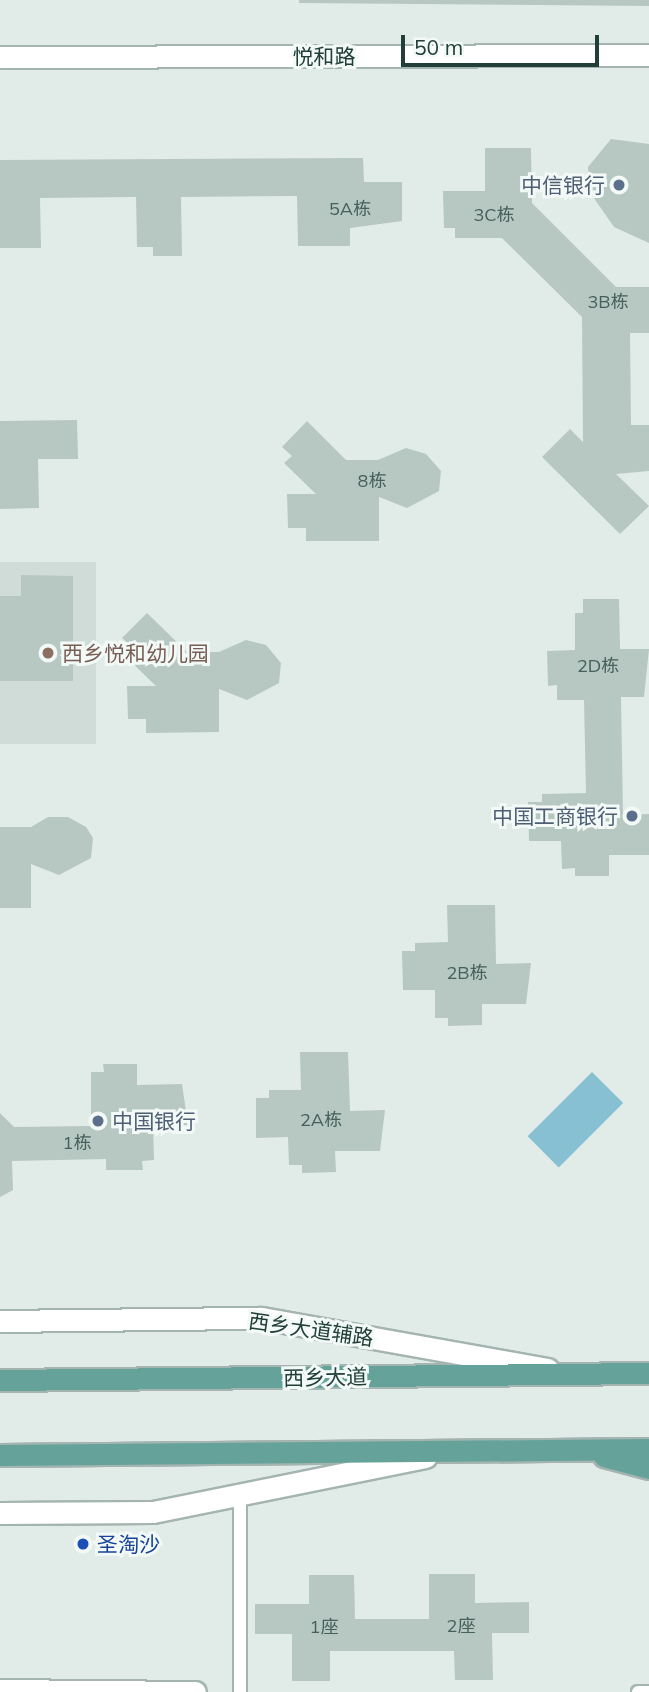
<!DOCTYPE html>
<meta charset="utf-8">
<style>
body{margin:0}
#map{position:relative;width:649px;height:1692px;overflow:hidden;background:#e1ece9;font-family:Mulish,"Noto Sans SC",sans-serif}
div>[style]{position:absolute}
.built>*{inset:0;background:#d0dcd8;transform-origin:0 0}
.water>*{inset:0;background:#88c0d3;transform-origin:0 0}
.building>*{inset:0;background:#b7c7c2}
.roads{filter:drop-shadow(2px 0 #a4b4b1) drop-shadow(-2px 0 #a4b4b1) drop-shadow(0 2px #a4b4b1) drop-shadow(0 -2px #a4b4b1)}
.service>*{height:12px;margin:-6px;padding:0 6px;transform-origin:6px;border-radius:6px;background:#fff}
.minor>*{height:21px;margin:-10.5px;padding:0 10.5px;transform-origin:10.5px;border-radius:10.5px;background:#fff}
.tertiary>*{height:21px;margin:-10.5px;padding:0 10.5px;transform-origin:10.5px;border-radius:10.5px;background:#fff}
.primary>*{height:21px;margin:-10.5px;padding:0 10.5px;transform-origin:10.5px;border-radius:10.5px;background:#65a39a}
.dots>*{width:19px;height:19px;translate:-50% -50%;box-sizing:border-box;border:4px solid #f2f9f6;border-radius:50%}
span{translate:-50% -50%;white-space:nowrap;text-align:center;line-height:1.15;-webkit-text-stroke:6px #f2f9f6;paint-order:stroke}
.number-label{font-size:18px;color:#46605b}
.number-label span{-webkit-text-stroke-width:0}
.street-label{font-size:21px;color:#213e39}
.service-label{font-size:21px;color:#4e5e75}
.right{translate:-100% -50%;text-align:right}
.left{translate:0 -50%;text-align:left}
.education-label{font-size:21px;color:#785e54}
.transit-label{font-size:21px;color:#164399}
.scale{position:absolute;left:401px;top:35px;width:198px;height:32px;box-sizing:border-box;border:4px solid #213e39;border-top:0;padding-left:9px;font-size:21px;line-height:24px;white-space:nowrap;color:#213e39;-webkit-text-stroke:5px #f2f9f6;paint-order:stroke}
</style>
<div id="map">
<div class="built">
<div style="left:0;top:562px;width:96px;height:182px"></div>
</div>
<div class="water">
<div style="left:592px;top:1072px;width:44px;height:91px;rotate:45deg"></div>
</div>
<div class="building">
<div style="clip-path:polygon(299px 0,649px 0,649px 6px,299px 3px)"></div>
<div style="clip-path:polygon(611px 139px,649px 144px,649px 243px,614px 227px,589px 191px,588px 167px)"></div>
<div style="clip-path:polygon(485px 148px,531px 148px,532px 203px,616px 287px,649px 287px,649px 333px,630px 333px,631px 425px,649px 425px,649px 471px,616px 474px,649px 506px,620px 534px,542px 457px,570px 429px,583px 442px,582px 317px,502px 238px,455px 238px,455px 228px,444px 228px,443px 191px,485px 191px)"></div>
<div style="clip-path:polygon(363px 158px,364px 182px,402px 182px,402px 221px,350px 228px,350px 246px,298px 246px,297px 196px,181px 197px,182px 256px,153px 256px,153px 247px,137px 247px,136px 197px,40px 198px,41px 248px,0 248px,0 160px)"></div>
<div style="clip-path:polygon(77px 420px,78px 459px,38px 459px,39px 508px,0 509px,0 421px)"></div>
<div style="clip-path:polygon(307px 421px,346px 460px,378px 460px,406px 448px,426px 454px,441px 471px,439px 491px,407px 508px,379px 497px,379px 541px,306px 541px,306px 528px,288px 528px,287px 494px,316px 494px,284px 463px,292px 456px,282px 447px)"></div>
<div style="clip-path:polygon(21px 575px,73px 576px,73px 681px,0 681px,0 596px,21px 596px)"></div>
<div style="clip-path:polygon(583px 599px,619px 599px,620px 649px,649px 649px,644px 697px,621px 697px,623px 815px,649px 814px,649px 855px,609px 855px,609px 876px,575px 876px,575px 868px,562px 869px,561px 841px,529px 841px,528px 802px,542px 802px,542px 794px,586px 793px,584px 700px,557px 700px,557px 685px,548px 686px,547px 651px,575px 650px,575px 613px,583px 613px)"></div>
<div style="clip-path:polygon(147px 613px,187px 652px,219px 652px,246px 640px,266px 645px,281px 663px,279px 683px,247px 700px,219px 689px,219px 732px,146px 733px,146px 719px,128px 719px,127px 686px,156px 686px,124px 655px,132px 647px,122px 638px)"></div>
<div style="clip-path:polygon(48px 817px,68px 817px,86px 827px,93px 838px,91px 858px,59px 875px,31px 864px,31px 908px,0 908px,0 827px,31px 827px)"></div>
<div style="clip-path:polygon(447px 905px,495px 905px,496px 964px,531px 963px,526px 1004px,482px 1004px,482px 1025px,448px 1026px,448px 1018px,435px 1018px,435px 990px,403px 990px,402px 951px,415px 951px,415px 943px,448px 942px)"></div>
<div style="clip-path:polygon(300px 1052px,348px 1052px,350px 1111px,385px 1110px,380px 1151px,335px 1151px,336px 1172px,302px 1173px,302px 1165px,289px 1165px,288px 1137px,256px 1138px,256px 1098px,269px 1098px,269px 1090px,301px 1090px)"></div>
<div style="clip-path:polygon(103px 1064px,137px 1064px,137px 1085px,182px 1084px,188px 1125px,153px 1125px,154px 1160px,142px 1161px,143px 1170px,106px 1170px,106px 1159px,12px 1161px,13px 1190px,0 1197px,0 1113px,14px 1127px,91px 1126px,91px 1072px,104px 1072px)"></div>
<div style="clip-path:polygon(429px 1574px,475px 1574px,475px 1603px,529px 1602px,529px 1633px,492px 1633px,493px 1680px,455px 1680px,454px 1651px,330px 1651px,330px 1681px,292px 1681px,292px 1634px,255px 1634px,255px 1604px,309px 1604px,309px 1575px,354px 1575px,355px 1619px,429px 1619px)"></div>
</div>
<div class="roads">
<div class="service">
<div style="left:240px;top:1692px;width:197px;rotate:-90deg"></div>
<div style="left:638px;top:1692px;width:11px"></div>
</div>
<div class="minor">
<div style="left:0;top:1690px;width:195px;rotate:0.6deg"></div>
</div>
<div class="tertiary">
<div style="left:0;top:57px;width:649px;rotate:-0.18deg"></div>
<div style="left:0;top:1321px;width:261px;rotate:-0.7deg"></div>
<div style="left:261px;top:1318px;width:291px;rotate:10.1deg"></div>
<div style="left:0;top:1513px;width:153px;rotate:-0.4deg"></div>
<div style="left:153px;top:1512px;width:278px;rotate:-11.4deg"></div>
</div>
<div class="primary">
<div style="left:0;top:1380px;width:649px;rotate:-0.62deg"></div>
<div style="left:0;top:1455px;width:649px;rotate:-0.53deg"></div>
<div style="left:604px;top:1456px;width:47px;rotate:14.9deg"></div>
</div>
</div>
<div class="dots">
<div style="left:619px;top:185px;background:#5c6f8a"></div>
<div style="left:48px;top:653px;background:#8d6e63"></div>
<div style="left:632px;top:816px;background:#5c6f8a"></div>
<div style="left:98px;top:1121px;background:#5c6f8a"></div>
<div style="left:83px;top:1544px;background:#1a4fb4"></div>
</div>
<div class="number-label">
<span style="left:350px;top:209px">5A栋</span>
<span style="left:494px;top:215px">3C栋</span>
<span style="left:608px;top:302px">3B栋</span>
<span style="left:372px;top:481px">8栋</span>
<span style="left:598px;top:666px">2D栋</span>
<span style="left:467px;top:973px">2B栋</span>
<span style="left:321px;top:1120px">2A栋</span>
<span style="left:77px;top:1143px">1栋</span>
<span style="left:461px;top:1626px">2座</span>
<span style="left:324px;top:1627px">1座</span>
</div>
<div class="street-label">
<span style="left:324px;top:56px">悦和路</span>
<span style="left:311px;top:1329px;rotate:8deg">西乡大道辅路</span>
<span style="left:325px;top:1377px;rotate:-1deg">西乡大道</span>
</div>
<div class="service-label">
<span class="right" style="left:605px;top:185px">中信银行</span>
<span class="right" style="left:618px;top:816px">中国工商银行</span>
<span class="left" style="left:112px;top:1121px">中国银行</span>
</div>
<div class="education-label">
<span class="left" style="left:62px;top:653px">西乡悦和幼儿园</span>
</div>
<div class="transit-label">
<span class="left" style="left:97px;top:1544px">圣淘沙</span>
</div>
<div class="scale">50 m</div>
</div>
